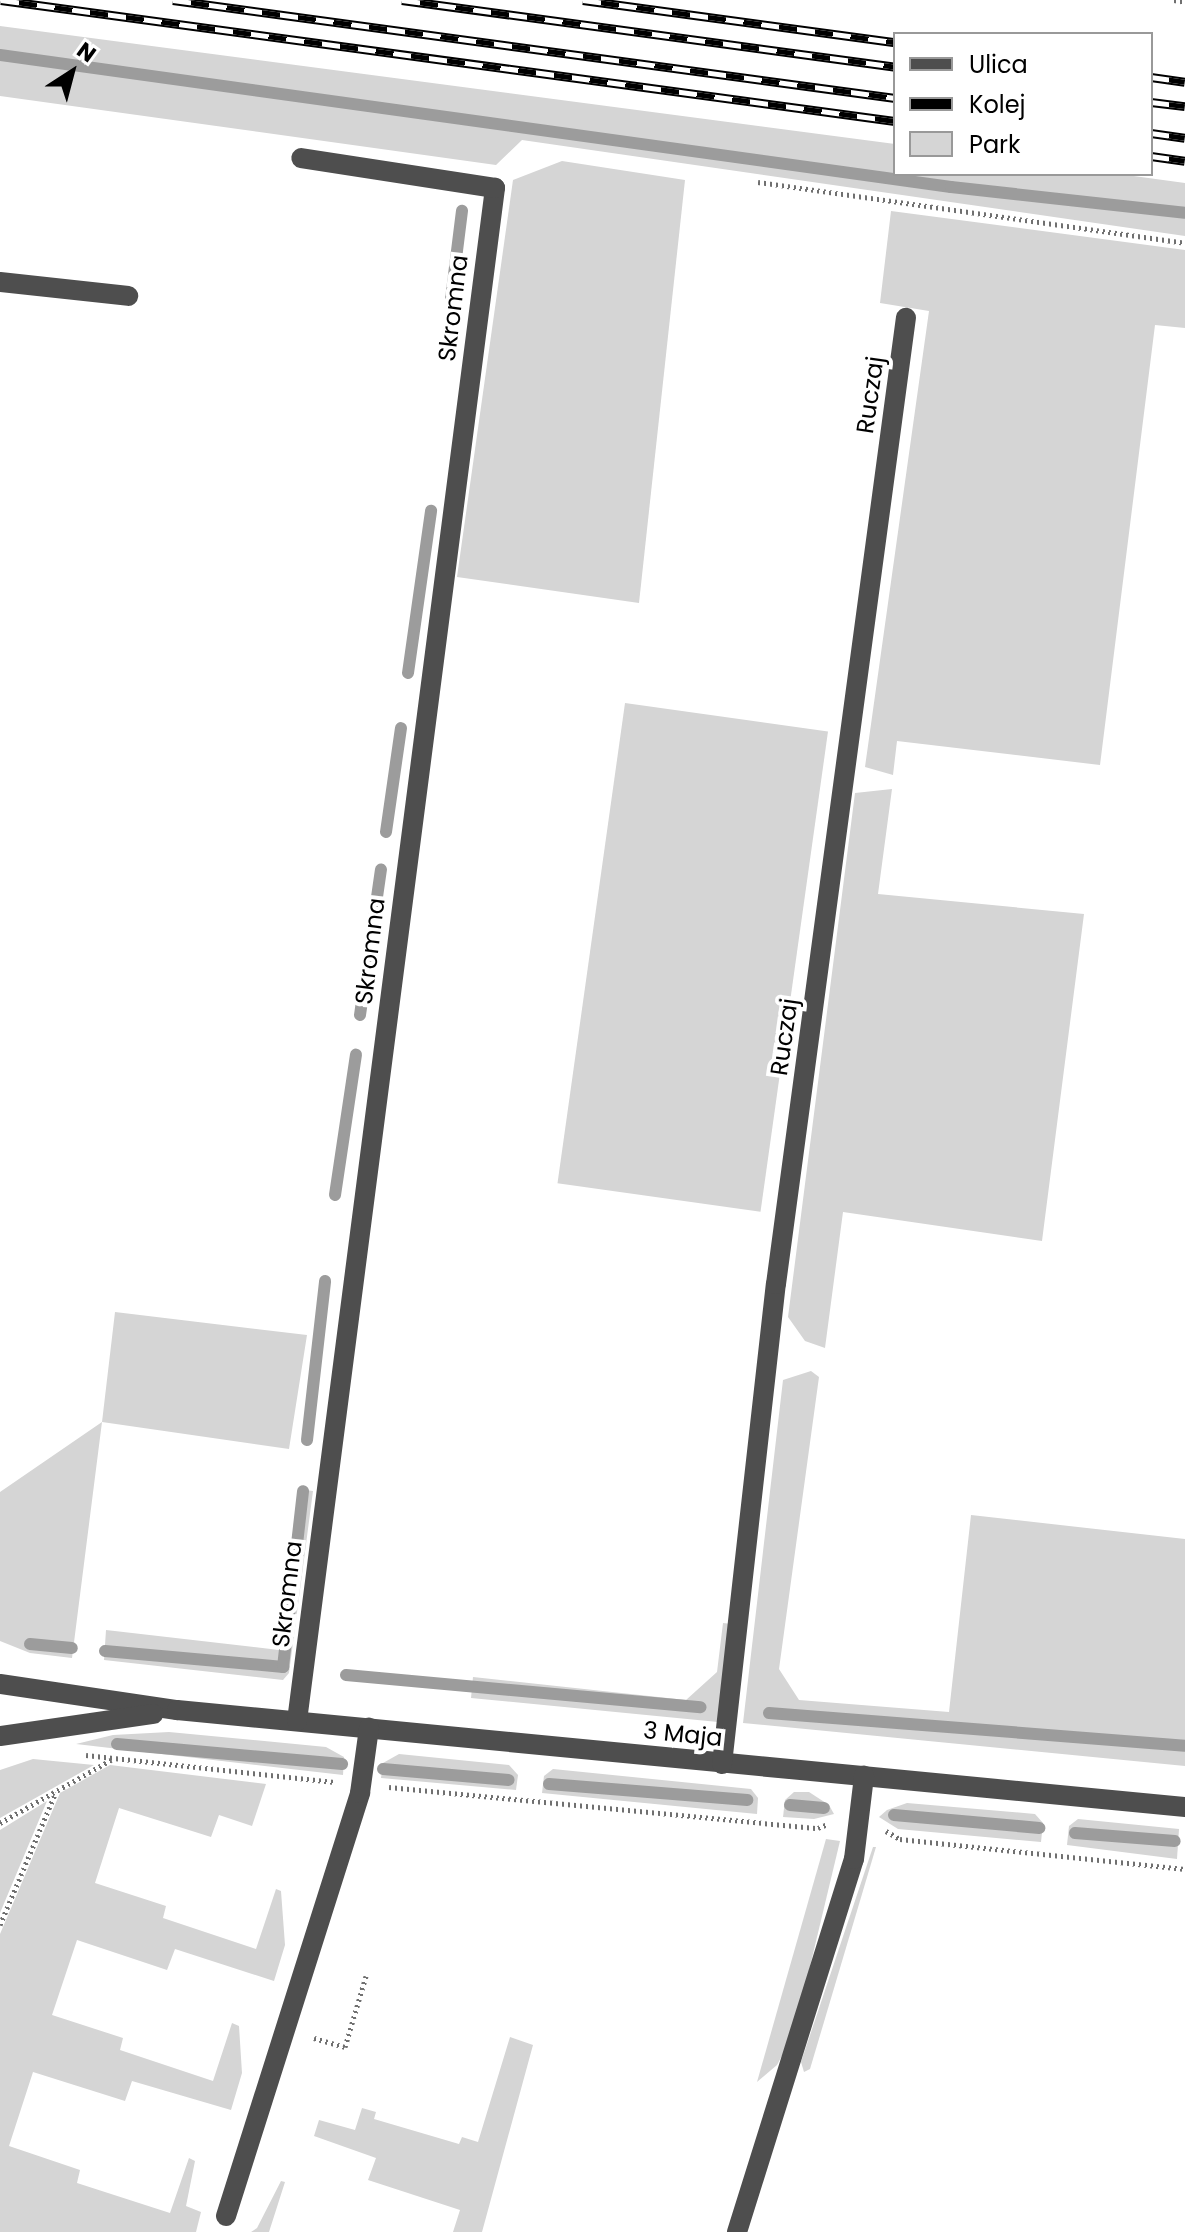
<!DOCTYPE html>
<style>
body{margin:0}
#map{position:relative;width:1185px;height:2232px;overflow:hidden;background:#fff;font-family:Poppins,sans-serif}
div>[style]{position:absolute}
.green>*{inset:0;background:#d5d5d5;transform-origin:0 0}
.stream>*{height:12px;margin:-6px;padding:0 6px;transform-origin:6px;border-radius:6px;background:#9c9c9c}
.path>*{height:5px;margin-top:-2.5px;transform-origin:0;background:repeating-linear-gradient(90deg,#707070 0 2px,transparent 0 6px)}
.minor>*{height:20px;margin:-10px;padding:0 10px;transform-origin:10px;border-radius:10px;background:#4e4e4e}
.rail>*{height:9px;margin-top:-4.5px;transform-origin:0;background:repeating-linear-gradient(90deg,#fff 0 18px,#000 0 36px);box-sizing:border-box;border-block:2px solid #000}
span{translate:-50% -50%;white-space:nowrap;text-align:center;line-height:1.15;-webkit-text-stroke:8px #fff;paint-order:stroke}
.street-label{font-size:24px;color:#000}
.legend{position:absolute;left:893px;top:32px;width:260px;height:144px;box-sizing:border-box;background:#fff;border:2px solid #999;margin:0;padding:10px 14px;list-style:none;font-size:24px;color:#000}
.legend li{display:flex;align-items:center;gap:16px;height:40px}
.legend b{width:40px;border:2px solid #999}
.north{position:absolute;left:32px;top:32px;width:80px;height:80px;-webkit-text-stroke:6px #fff;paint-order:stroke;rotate:36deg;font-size:22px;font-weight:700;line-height:32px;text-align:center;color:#000}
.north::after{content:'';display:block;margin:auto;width:28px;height:36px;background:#000;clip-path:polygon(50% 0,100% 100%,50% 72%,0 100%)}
</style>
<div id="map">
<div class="green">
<div style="clip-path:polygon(0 26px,895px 144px,895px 174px,1119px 174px,1185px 183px,1185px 236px,522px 140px,496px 165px,0 96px)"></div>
<div style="clip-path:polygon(562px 161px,685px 180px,639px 603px,457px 577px,513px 180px)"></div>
<div style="clip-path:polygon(891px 211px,1185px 250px,1185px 328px,1155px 325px,1100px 765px,897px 741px,893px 775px,865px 767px,929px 311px,880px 303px)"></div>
<div style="left:625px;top:703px;width:205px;height:485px;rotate:8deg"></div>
<div style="clip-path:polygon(892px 789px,878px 894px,1084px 914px,1042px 1241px,843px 1212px,825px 1348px,805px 1341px,788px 1317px,855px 793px)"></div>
<div style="clip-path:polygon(115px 1312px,307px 1335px,289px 1449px,102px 1422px,72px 1658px,30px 1653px,0 1641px,0 1492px,102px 1422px)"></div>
<div style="clip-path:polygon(811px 1371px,819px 1377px,779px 1669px,799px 1700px,949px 1712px,971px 1515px,1185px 1539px,1185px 1766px,743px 1723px,783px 1380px)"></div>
<div style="clip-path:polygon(298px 1489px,313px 1491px,289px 1673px,283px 1680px,104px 1660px,106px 1630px,279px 1650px)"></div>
<div style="clip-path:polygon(723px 1623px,732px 1624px,718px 1722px,471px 1698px,473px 1677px,686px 1700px,717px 1672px)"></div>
<div style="clip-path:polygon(169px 1732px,326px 1747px,344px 1757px,343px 1775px,76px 1744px,113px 1735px)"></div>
<div style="clip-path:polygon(399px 1754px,509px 1765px,518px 1775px,516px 1790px,381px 1778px,383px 1763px)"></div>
<div style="clip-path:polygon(33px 1759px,94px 1765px,0 1818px,0 1770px)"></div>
<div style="clip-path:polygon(110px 1765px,266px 1784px,252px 1826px,219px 1815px,211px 1837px,119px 1808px,95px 1883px,166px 1906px,163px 1918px,256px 1949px,276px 1889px,281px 1891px,285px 1945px,274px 1981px,175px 1949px,167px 1970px,77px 1940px,52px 2015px,123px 2038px,120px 2050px,213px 2081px,232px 2023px,239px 2026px,242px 2073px,231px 2110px,132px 2081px,125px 2101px,33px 2072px,9px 2146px,80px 2170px,77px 2183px,170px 2213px,189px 2158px,195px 2161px,186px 2206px,201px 2212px,196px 2232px,0 2232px,0 1934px,60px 1793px)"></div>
<div style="clip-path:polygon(553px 1769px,751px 1789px,758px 1798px,757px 1814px,542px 1793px,544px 1776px)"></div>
<div style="clip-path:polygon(794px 1792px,809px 1792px,829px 1805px,834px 1814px,814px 1819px,783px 1817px,785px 1800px)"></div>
<div style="clip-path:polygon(47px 1801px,0 1913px,0 1830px)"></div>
<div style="clip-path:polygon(907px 1803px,1035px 1814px,1043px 1823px,1041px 1842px,898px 1829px,879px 1817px,887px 1810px)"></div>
<div style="clip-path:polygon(1078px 1819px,1179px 1829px,1177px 1859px,1067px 1845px,1069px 1826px)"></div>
<div style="clip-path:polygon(826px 1839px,840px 1841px,794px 2033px,777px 2065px,757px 2082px)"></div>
<div style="clip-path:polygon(873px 1847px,876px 1847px,810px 2069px,804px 2072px,801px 2062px)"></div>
<div style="clip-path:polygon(510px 2037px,533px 2045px,482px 2232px,453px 2232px,460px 2210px,368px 2180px,376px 2158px,314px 2136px,319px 2120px,355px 2130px,362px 2108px,376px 2112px,374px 2119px,459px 2144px,462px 2137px,478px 2142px)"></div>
<div style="clip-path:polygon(281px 2181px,285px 2182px,269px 2232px,251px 2232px,257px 2228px)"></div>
</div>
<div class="stream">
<div style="left:0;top:55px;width:960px;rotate:7.9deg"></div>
<div style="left:951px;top:187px;width:235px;rotate:6.3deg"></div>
<div style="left:451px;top:299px;width:89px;rotate:-82.9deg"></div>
<div style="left:408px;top:673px;width:164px;rotate:-81.9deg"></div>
<div style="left:386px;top:832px;width:105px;rotate:-81.8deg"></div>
<div style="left:360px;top:1015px;width:147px;rotate:-81.8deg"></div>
<div style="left:335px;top:1195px;width:142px;rotate:-81.5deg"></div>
<div style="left:307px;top:1440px;width:160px;rotate:-83.5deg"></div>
<div style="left:30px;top:1644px;width:42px;rotate:5.4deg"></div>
<div style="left:105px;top:1651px;width:179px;rotate:5.1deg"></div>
<div style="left:283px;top:1667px;width:177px;rotate:-83.5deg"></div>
<div style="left:346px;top:1675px;width:356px;rotate:5.2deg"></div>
<div style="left:769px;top:1713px;width:417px;rotate:4.5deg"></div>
<div style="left:117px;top:1744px;width:226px;rotate:5.1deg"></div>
<div style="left:383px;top:1769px;width:126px;rotate:5deg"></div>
<div style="left:549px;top:1784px;width:199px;rotate:4.6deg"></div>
<div style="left:790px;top:1805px;width:34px;rotate:5deg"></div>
<div style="left:894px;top:1815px;width:146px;rotate:5.1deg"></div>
<div style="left:1075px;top:1833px;width:100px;rotate:4.6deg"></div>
</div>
<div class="path">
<div style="left:1174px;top:0;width:11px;rotate:10deg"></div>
<div style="left:758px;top:182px;width:431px;rotate:8.1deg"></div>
<div style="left:86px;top:1755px;width:250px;rotate:6.2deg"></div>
<div style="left:389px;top:1787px;width:431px;rotate:5.5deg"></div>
<div style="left:818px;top:1828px;width:11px;rotate:-22deg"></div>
<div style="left:0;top:1823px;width:128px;rotate:-29.6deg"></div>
<div style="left:886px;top:1831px;width:16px;rotate:30deg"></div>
<div style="left:900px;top:1839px;width:287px;rotate:6deg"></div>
<div style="left:0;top:1925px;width:144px;rotate:-67.2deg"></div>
<div style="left:314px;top:2038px;width:32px;rotate:16deg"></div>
<div style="left:345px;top:2047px;width:74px;rotate:-73.5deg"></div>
</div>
<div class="minor">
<div style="left:0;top:282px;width:129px;rotate:6.2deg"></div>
<div style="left:0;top:1684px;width:179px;rotate:8.4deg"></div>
<div style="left:177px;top:1710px;width:1013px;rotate:5.5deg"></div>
<div style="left:297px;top:1721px;width:1546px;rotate:-82.64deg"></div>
<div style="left:495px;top:188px;width:196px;rotate:-171.2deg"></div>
<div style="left:0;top:1736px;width:155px;rotate:-8.2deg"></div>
<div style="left:722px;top:1764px;width:483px;rotate:-83.6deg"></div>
<div style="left:776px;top:1284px;width:975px;rotate:-82.34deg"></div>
<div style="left:226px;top:2216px;width:444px;rotate:-72.4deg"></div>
<div style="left:360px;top:1793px;width:66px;rotate:-82.1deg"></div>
<div style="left:737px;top:2232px;width:391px;rotate:-72.6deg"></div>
<div style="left:854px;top:1859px;width:84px;rotate:-83.1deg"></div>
</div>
<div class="rail">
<div style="left:1px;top:0;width:902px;rotate:7.71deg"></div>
<div style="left:173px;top:0;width:729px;rotate:7.73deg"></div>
<div style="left:402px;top:0;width:498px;rotate:7.7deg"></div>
<div style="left:583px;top:0;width:315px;rotate:7.7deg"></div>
<div style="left:1151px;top:77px;width:34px;rotate:8deg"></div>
<div style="left:1151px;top:102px;width:34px;rotate:7deg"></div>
<div style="left:1151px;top:133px;width:34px;rotate:8deg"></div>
<div style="left:1151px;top:156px;width:34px;rotate:8deg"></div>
</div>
<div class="street-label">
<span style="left:453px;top:308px;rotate:-83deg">Skromna</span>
<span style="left:870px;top:395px;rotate:-82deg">Ruczaj</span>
<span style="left:370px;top:951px;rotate:-83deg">Skromna</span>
<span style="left:784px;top:1037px;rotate:-82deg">Ruczaj</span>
<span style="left:287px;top:1594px;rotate:-83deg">Skromna</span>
<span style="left:683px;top:1734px;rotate:6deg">3 Maja</span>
</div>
<ul class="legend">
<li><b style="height:10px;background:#4e4e4e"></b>Ulica</li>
<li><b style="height:10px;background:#000"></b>Kolej</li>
<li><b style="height:22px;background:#d5d5d5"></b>Park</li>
</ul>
<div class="north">N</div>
</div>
